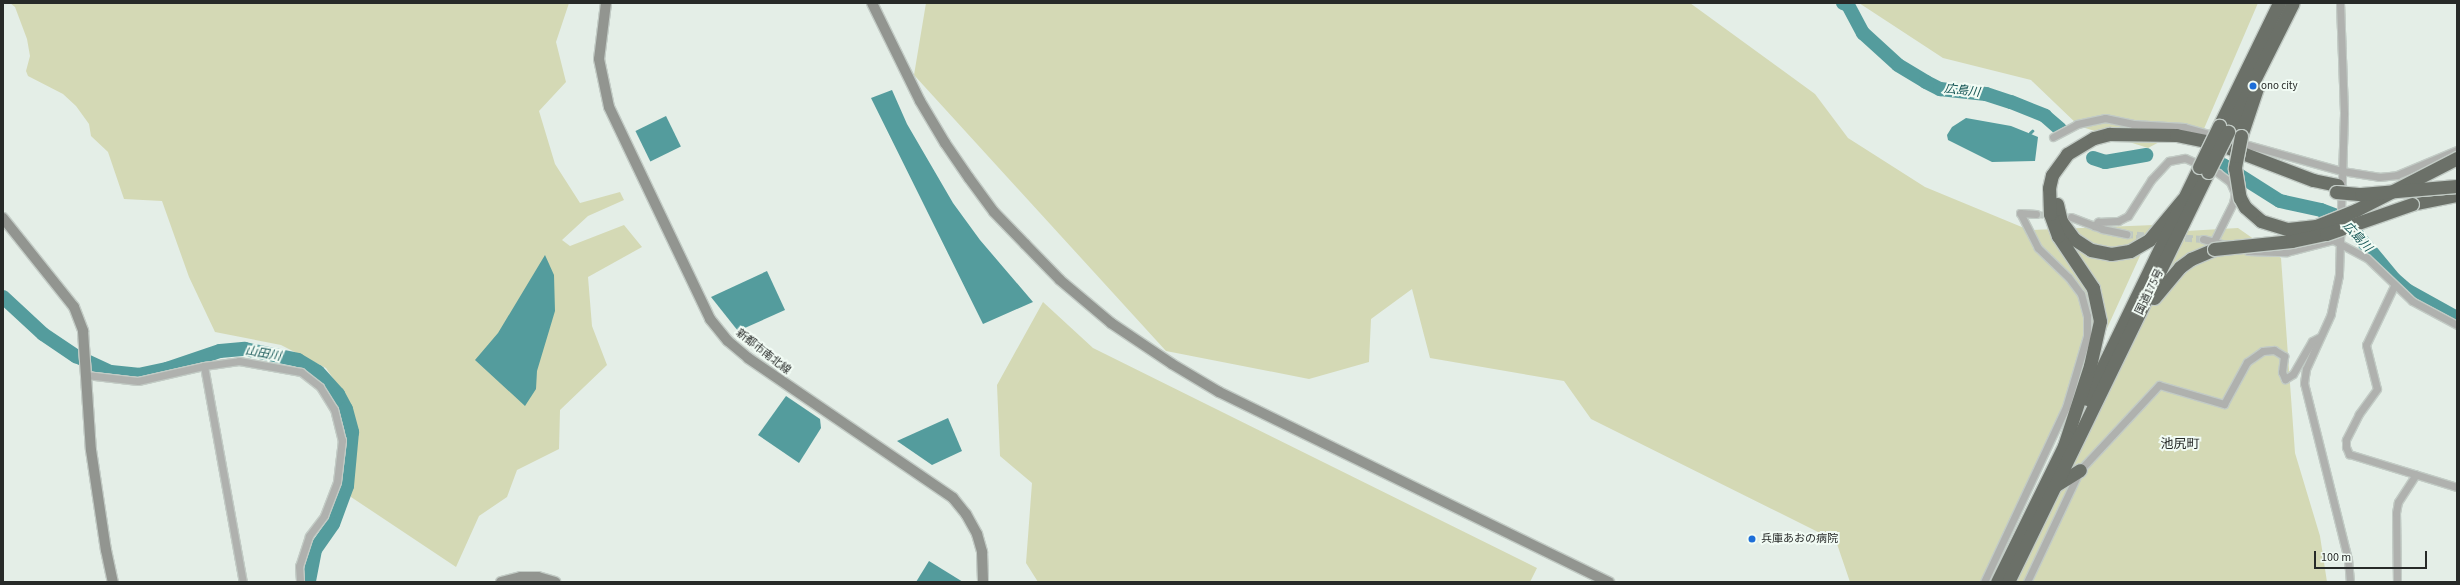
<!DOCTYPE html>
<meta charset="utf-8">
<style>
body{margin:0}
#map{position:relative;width:2460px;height:585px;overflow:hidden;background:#e4eee7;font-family:"Source Sans 3","Noto Sans JP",sans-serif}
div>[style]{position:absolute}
.green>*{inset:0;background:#d4d9b5}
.water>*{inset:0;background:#549c9d;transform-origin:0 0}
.stream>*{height:2.5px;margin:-1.25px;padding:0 1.25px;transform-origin:1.25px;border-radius:1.25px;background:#549c9d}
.river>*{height:14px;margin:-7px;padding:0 7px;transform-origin:7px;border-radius:7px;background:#549c9d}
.street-tunnel>*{height:7px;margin-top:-3.5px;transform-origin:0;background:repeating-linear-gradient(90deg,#bec7c1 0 7px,transparent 0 10.5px)}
.roads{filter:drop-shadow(1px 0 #c2cbc5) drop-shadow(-1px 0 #c2cbc5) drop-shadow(0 1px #c2cbc5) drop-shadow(0 -1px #c2cbc5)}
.street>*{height:7px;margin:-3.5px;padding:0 3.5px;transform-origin:3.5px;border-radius:3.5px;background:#afb1ae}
.secondary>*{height:10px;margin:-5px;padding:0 5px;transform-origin:5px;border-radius:5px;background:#929590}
.highway>*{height:13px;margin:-6.5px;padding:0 6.5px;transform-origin:6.5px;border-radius:6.5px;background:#6b7068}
.bridges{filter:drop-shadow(1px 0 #c2cbc5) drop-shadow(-1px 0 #c2cbc5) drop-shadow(0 1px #c2cbc5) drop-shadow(0 -1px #c2cbc5)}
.highway-bridge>*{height:13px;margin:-6.5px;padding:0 6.5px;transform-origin:6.5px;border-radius:6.5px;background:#6b7068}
.dots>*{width:11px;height:11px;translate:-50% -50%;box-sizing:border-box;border:2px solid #f1fbf4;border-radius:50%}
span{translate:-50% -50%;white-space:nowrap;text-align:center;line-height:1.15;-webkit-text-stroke:4px #f1fbf4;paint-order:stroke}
.poi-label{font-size:11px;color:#272a28}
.left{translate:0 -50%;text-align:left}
.street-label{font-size:11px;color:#272a28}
.water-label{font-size:12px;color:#125353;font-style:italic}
.quarter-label{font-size:13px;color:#272a28}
.frame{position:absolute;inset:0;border:4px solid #272a28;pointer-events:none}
.scale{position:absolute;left:2314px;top:551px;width:113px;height:18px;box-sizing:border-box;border:2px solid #272a28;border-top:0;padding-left:5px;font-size:12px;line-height:14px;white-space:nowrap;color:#272a28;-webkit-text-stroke:3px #f1fbf4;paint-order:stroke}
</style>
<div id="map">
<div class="green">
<div style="clip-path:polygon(10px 3px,569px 3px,556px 42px,566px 82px,539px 111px,555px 164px,580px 203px,620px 192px,624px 200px,588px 216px,562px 240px,570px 246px,624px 225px,642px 247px,588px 277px,592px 326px,607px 365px,560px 410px,559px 449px,517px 470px,507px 497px,479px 516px,456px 567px,351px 497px,351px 405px,326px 368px,281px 345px,215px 332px,189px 277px,162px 201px,124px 199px,108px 152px,91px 136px,89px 124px,76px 106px,63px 94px,28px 76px,26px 71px,30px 56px,27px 39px,15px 7px)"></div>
<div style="clip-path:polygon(926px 3px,1690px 3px,1815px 94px,1848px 138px,1925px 187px,2029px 230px,2154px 225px,2079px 390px,1986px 582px,1850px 582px,1836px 541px,1591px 419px,1564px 381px,1430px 358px,1412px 289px,1371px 319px,1369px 362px,1309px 379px,1166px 351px,914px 75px)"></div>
<div style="clip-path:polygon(1859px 3px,2258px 3px,2203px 131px,2184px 129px,2148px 148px,2079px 126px,2031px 80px,1943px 58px)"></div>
<div style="clip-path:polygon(2238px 228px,2281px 258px,2295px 453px,2320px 536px,2327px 582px,2016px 582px,2186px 231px)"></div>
<div style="clip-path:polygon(1043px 302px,1093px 348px,1537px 568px,1530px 582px,1038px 582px,1026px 563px,1032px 483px,1000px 456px,997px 385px)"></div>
</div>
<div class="water">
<div style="clip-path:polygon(892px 90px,907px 124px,953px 203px,980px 240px,1033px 302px,983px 324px,871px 98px)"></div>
<div style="left:666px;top:116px;width:34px;height:34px;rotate:64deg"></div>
<div style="clip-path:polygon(1966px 118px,2011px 126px,2038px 137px,2035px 161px,1992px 162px,1948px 140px,1947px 135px,1952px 127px)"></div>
<div style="clip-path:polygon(545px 255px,554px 275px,555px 311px,537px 371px,536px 389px,525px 406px,475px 360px,498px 333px)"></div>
<div style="clip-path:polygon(767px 271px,785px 310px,738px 331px,711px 297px)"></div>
<div style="clip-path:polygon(786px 396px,820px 419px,821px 428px,799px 463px,758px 435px)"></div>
<div style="clip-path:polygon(948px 418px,962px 451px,932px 465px,897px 441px)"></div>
<div style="clip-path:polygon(929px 561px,963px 582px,916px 582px)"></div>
</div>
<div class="stream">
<div style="left:2044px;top:117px;width:1px;rotate:-45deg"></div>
<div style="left:2030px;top:133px;width:3px;rotate:-45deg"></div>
</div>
<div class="river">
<div style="left:1843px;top:3px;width:5px;rotate:22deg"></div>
<div style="left:1848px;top:5px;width:32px;rotate:62deg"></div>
<div style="left:1863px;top:33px;width:47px;rotate:42.4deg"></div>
<div style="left:1898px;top:65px;width:33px;rotate:31deg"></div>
<div style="left:1926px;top:82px;width:16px;rotate:27deg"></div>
<div style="left:1940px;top:89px;width:46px;rotate:6.2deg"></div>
<div style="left:1986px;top:94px;width:26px;rotate:18deg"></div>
<div style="left:2011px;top:102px;width:37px;rotate:22deg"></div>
<div style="left:2045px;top:116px;width:20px;rotate:41deg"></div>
<div style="left:2093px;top:158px;width:13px;rotate:18deg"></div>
<div style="left:2105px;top:162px;width:42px;rotate:-9.7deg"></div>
<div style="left:2223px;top:165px;width:67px;rotate:32.3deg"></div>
<div style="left:2280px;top:201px;width:42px;rotate:12.4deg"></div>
<div style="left:2321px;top:210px;width:17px;rotate:21deg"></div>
<div style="left:2337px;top:216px;width:24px;rotate:42deg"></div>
<div style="left:2355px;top:232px;width:61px;rotate:50.3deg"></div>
<div style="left:2394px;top:279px;width:18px;rotate:41deg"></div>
<div style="left:2408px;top:291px;width:56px;rotate:28.9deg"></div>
<div style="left:3px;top:297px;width:54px;rotate:42.8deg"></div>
<div style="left:43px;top:334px;width:40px;rotate:34deg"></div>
<div style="left:76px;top:356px;width:38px;rotate:25deg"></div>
<div style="left:111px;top:372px;width:27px;rotate:6deg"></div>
<div style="left:138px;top:375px;width:30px;rotate:-12deg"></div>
<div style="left:167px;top:369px;width:56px;rotate:-18.8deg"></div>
<div style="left:220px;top:351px;width:25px;rotate:-5deg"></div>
<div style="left:245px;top:349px;width:54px;rotate:11.7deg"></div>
<div style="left:298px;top:360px;width:23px;rotate:31deg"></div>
<div style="left:318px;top:372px;width:30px;rotate:48deg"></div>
<div style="left:338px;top:394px;width:17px;rotate:62deg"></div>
<div style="left:346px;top:409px;width:24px;rotate:75deg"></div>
<div style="left:352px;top:432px;width:54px;rotate:95.3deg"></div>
<div style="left:347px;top:486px;width:40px;rotate:110.2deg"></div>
<div style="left:333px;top:524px;width:32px;rotate:125deg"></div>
<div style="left:315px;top:550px;width:33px;rotate:101deg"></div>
</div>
<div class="street-tunnel">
<div style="left:2036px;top:214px;width:35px;rotate:5deg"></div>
<div style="left:2126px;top:234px;width:27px;rotate:4deg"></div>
<div style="left:2175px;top:237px;width:28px;rotate:4deg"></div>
</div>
<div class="roads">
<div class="street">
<div style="left:2340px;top:3px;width:111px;rotate:87.9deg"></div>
<div style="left:2344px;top:114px;width:161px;rotate:91.8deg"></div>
<div style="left:2339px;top:275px;width:40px;rotate:102deg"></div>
<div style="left:2331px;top:314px;width:60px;rotate:114.4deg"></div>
<div style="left:2306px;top:369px;width:14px;rotate:98deg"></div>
<div style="left:2304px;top:383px;width:181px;rotate:76deg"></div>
<div style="left:2348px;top:559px;width:23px;rotate:85deg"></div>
<div style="left:2053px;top:137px;width:27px;rotate:-28deg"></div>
<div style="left:2077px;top:124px;width:29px;rotate:-12deg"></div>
<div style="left:2105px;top:118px;width:29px;rotate:12deg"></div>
<div style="left:2133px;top:124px;width:51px;rotate:3.4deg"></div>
<div style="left:2184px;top:127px;width:164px;rotate:15.6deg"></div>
<div style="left:2342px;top:171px;width:37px;rotate:9deg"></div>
<div style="left:2379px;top:177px;width:18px;rotate:-6deg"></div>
<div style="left:2397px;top:175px;width:65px;rotate:-22.6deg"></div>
<div style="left:2071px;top:217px;width:33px;rotate:21deg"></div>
<div style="left:2102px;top:229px;width:25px;rotate:12deg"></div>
<div style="left:2094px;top:226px;width:6px;rotate:-45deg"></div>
<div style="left:2098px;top:222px;width:20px;rotate:-3deg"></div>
<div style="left:2118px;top:221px;width:11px;rotate:-27deg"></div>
<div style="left:2128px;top:216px;width:43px;rotate:-57.4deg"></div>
<div style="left:2151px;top:180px;width:26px;rotate:-47deg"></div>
<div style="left:2169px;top:161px;width:16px;rotate:-11deg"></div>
<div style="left:2185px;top:158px;width:36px;rotate:24deg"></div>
<div style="left:2218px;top:173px;width:15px;rotate:37deg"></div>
<div style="left:2230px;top:182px;width:12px;rotate:66deg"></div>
<div style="left:2235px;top:193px;width:10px;rotate:101deg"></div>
<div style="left:2233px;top:203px;width:42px;rotate:116.6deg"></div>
<div style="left:2203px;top:239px;width:23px;rotate:15deg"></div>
<div style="left:2248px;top:251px;width:38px;rotate:2deg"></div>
<div style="left:2286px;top:252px;width:49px;rotate:-14.3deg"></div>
<div style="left:2333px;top:240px;width:38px;rotate:28deg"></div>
<div style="left:2367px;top:258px;width:62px;rotate:43.7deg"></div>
<div style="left:2412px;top:301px;width:51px;rotate:28.1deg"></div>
<div style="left:2394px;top:286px;width:65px;rotate:115.4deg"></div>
<div style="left:2366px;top:345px;width:45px;rotate:76deg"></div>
<div style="left:2377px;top:389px;width:31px;rotate:126deg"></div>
<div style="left:2359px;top:414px;width:29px;rotate:117deg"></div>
<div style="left:2346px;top:440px;width:7px;rotate:90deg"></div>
<div style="left:2346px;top:447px;width:8px;rotate:67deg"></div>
<div style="left:2349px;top:454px;width:113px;rotate:17deg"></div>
<div style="left:204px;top:366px;width:219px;rotate:79.8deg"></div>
<div style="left:86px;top:375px;width:52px;rotate:6.6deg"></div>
<div style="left:138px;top:381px;width:68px;rotate:-12.8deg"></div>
<div style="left:204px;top:366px;width:35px;rotate:-8deg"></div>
<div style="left:239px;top:361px;width:63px;rotate:10.1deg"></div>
<div style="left:301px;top:372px;width:24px;rotate:38deg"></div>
<div style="left:320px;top:387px;width:26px;rotate:58deg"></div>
<div style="left:334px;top:409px;width:32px;rotate:76deg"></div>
<div style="left:342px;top:440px;width:42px;rotate:96.8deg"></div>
<div style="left:337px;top:482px;width:36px;rotate:111deg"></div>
<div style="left:324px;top:516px;width:25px;rotate:127deg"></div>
<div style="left:309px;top:536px;width:32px;rotate:108deg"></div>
<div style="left:299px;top:566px;width:16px;rotate:86deg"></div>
<div style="left:1984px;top:582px;width:193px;rotate:-64.9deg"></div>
<div style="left:2066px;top:407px;width:74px;rotate:-73.5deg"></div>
<div style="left:2087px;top:336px;width:20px;rotate:-90deg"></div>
<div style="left:2087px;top:316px;width:23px;rotate:-105deg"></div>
<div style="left:2081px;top:294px;width:21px;rotate:-127deg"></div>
<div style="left:2068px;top:277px;width:42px;rotate:-136deg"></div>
<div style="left:2038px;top:248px;width:39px;rotate:-117deg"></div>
<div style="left:2020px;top:213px;width:16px;rotate:4deg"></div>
<div style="left:2027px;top:582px;width:124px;rotate:-64.7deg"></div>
<div style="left:2080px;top:470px;width:116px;rotate:-47.1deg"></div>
<div style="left:2159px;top:385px;width:68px;rotate:16.3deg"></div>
<div style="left:2224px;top:404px;width:48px;rotate:-61.3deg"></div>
<div style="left:2247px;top:362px;width:19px;rotate:-35deg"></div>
<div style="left:2263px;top:351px;width:11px;rotate:-5deg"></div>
<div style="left:2274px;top:350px;width:12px;rotate:31deg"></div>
<div style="left:2284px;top:356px;width:16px;rotate:97deg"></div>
<div style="left:2282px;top:372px;width:8px;rotate:67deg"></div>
<div style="left:2285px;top:379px;width:9px;rotate:-32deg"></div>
<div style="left:2293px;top:374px;width:38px;rotate:-60deg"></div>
<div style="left:2312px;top:341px;width:9px;rotate:-27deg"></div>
<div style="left:2397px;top:582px;width:69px;rotate:-90.8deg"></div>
<div style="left:2396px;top:513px;width:11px;rotate:-80deg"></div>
<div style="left:2398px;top:502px;width:33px;rotate:-57deg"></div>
</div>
<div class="secondary">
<div style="left:606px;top:3px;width:56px;rotate:97.1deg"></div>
<div style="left:599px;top:59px;width:49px;rotate:78.2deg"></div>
<div style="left:609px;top:107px;width:235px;rotate:64.5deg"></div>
<div style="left:710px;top:319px;width:28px;rotate:51deg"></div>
<div style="left:728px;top:341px;width:26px;rotate:40deg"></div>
<div style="left:748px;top:358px;width:248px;rotate:34.3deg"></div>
<div style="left:953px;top:498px;width:21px;rotate:51deg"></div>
<div style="left:966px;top:514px;width:23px;rotate:61deg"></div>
<div style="left:977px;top:534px;width:19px;rotate:74deg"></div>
<div style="left:982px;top:552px;width:30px;rotate:88deg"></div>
<div style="left:872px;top:3px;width:109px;rotate:63.9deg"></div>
<div style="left:920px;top:101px;width:49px;rotate:59.2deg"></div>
<div style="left:945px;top:143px;width:42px;rotate:55.6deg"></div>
<div style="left:969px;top:178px;width:42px;rotate:53.7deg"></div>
<div style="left:994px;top:212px;width:45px;rotate:45.9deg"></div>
<div style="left:1025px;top:244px;width:50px;rotate:45.8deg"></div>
<div style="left:1060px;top:280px;width:67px;rotate:40.1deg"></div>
<div style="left:1111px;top:323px;width:73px;rotate:33.9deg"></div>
<div style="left:1172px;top:364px;width:55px;rotate:30.8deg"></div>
<div style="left:1219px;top:392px;width:434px;rotate:26deg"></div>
<div style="left:3px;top:218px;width:114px;rotate:51.4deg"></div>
<div style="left:74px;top:307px;width:26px;rotate:69deg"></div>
<div style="left:83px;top:331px;width:119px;rotate:86.2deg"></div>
<div style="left:91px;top:450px;width:101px;rotate:81.5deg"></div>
<div style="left:106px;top:550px;width:33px;rotate:78deg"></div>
<div style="left:501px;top:582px;width:21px;rotate:-14deg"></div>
<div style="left:521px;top:577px;width:17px"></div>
<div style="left:538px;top:577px;width:18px;rotate:16deg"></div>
</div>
<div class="highway">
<div style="left:2219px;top:126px;width:137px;rotate:-64deg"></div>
<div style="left:2228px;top:132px;width:144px;rotate:-63.3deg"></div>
<div style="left:2241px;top:136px;width:51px;rotate:-71.6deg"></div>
<div style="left:2057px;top:204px;width:17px;rotate:77deg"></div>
<div style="left:2061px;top:221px;width:22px;rotate:54deg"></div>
<div style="left:2074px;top:239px;width:20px;rotate:33deg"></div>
<div style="left:2091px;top:250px;width:20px;rotate:11deg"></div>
<div style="left:2111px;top:254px;width:19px;rotate:-9deg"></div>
<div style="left:2130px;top:251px;width:22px;rotate:-30deg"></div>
<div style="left:2149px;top:240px;width:53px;rotate:-50.3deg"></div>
<div style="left:2412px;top:204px;width:46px;rotate:-11.3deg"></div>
<div style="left:2154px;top:298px;width:40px;rotate:-50deg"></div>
<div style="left:2180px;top:267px;width:14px;rotate:-36deg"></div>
<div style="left:2191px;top:259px;width:25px;rotate:-23deg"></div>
<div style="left:2087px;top:399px;width:258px;rotate:-64.2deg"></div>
<div style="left:2064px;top:446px;width:84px;rotate:-72deg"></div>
<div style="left:2090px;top:366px;width:46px;rotate:-77.5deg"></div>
<div style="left:2100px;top:321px;width:34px;rotate:-102deg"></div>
<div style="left:2093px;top:288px;width:63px;rotate:-123.9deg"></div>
<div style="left:2058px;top:236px;width:23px;rotate:-110deg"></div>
<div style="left:2050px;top:214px;width:26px;rotate:-92deg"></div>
<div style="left:2049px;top:188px;width:13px;rotate:-77deg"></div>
<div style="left:2052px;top:175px;width:26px;rotate:-54deg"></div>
<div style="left:2067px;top:154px;width:31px;rotate:-31deg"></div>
<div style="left:2094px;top:138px;width:16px;rotate:-15deg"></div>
<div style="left:2109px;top:134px;width:67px;rotate:0.9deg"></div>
<div style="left:2176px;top:135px;width:41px;rotate:11.3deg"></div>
<div style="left:2216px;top:143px;width:104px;rotate:20.9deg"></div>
<div style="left:2313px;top:180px;width:25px;rotate:12deg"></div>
<div style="left:2056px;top:485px;width:28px;rotate:-32deg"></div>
<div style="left:1997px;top:582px;width:161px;rotate:-63.8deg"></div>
<div style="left:2008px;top:582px;width:456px;rotate:-64deg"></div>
</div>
</div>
<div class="bridges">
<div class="highway-bridge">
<div style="left:2241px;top:136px;width:33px;rotate:101deg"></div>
<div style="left:2235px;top:168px;width:30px;rotate:81deg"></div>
<div style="left:2240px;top:198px;width:10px;rotate:61deg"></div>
<div style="left:2245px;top:207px;width:21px;rotate:41deg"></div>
<div style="left:2261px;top:221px;width:28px;rotate:17deg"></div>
<div style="left:2288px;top:229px;width:28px;rotate:-6deg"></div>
<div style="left:2316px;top:226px;width:43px;rotate:-21.8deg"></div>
<div style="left:2356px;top:210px;width:114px;rotate:-27.2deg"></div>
<div style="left:2199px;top:167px;width:46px;rotate:-64deg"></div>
<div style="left:2208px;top:172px;width:45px;rotate:-63.4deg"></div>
<div style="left:2336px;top:192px;width:25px;rotate:5deg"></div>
<div style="left:2361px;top:194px;width:96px;rotate:-4.8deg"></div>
<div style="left:2214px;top:249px;width:78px;rotate:-5.9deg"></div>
<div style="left:2292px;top:241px;width:35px;rotate:-12deg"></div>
<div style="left:2326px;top:234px;width:91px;rotate:-19.2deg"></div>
</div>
</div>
<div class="dots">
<div style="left:2253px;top:86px;background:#1d6ed8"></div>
<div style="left:1752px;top:539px;background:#1d6ed8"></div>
</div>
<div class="poi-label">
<span class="left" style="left:2261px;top:86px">ono city</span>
<span class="left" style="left:1761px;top:539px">兵庫あおの病院</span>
</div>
<div class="street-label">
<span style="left:2150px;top:292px;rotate:-64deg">国道175号</span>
<span style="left:763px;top:352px;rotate:38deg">新都市南北線</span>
</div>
<div class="water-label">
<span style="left:1962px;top:91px;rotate:7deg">広島川</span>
<span style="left:2357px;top:237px;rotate:47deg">広島川</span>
<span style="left:263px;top:354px;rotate:10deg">山田川</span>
</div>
<div class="quarter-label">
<span style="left:2180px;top:444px">池尻町</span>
</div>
<div class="frame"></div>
<div class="scale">100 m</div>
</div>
